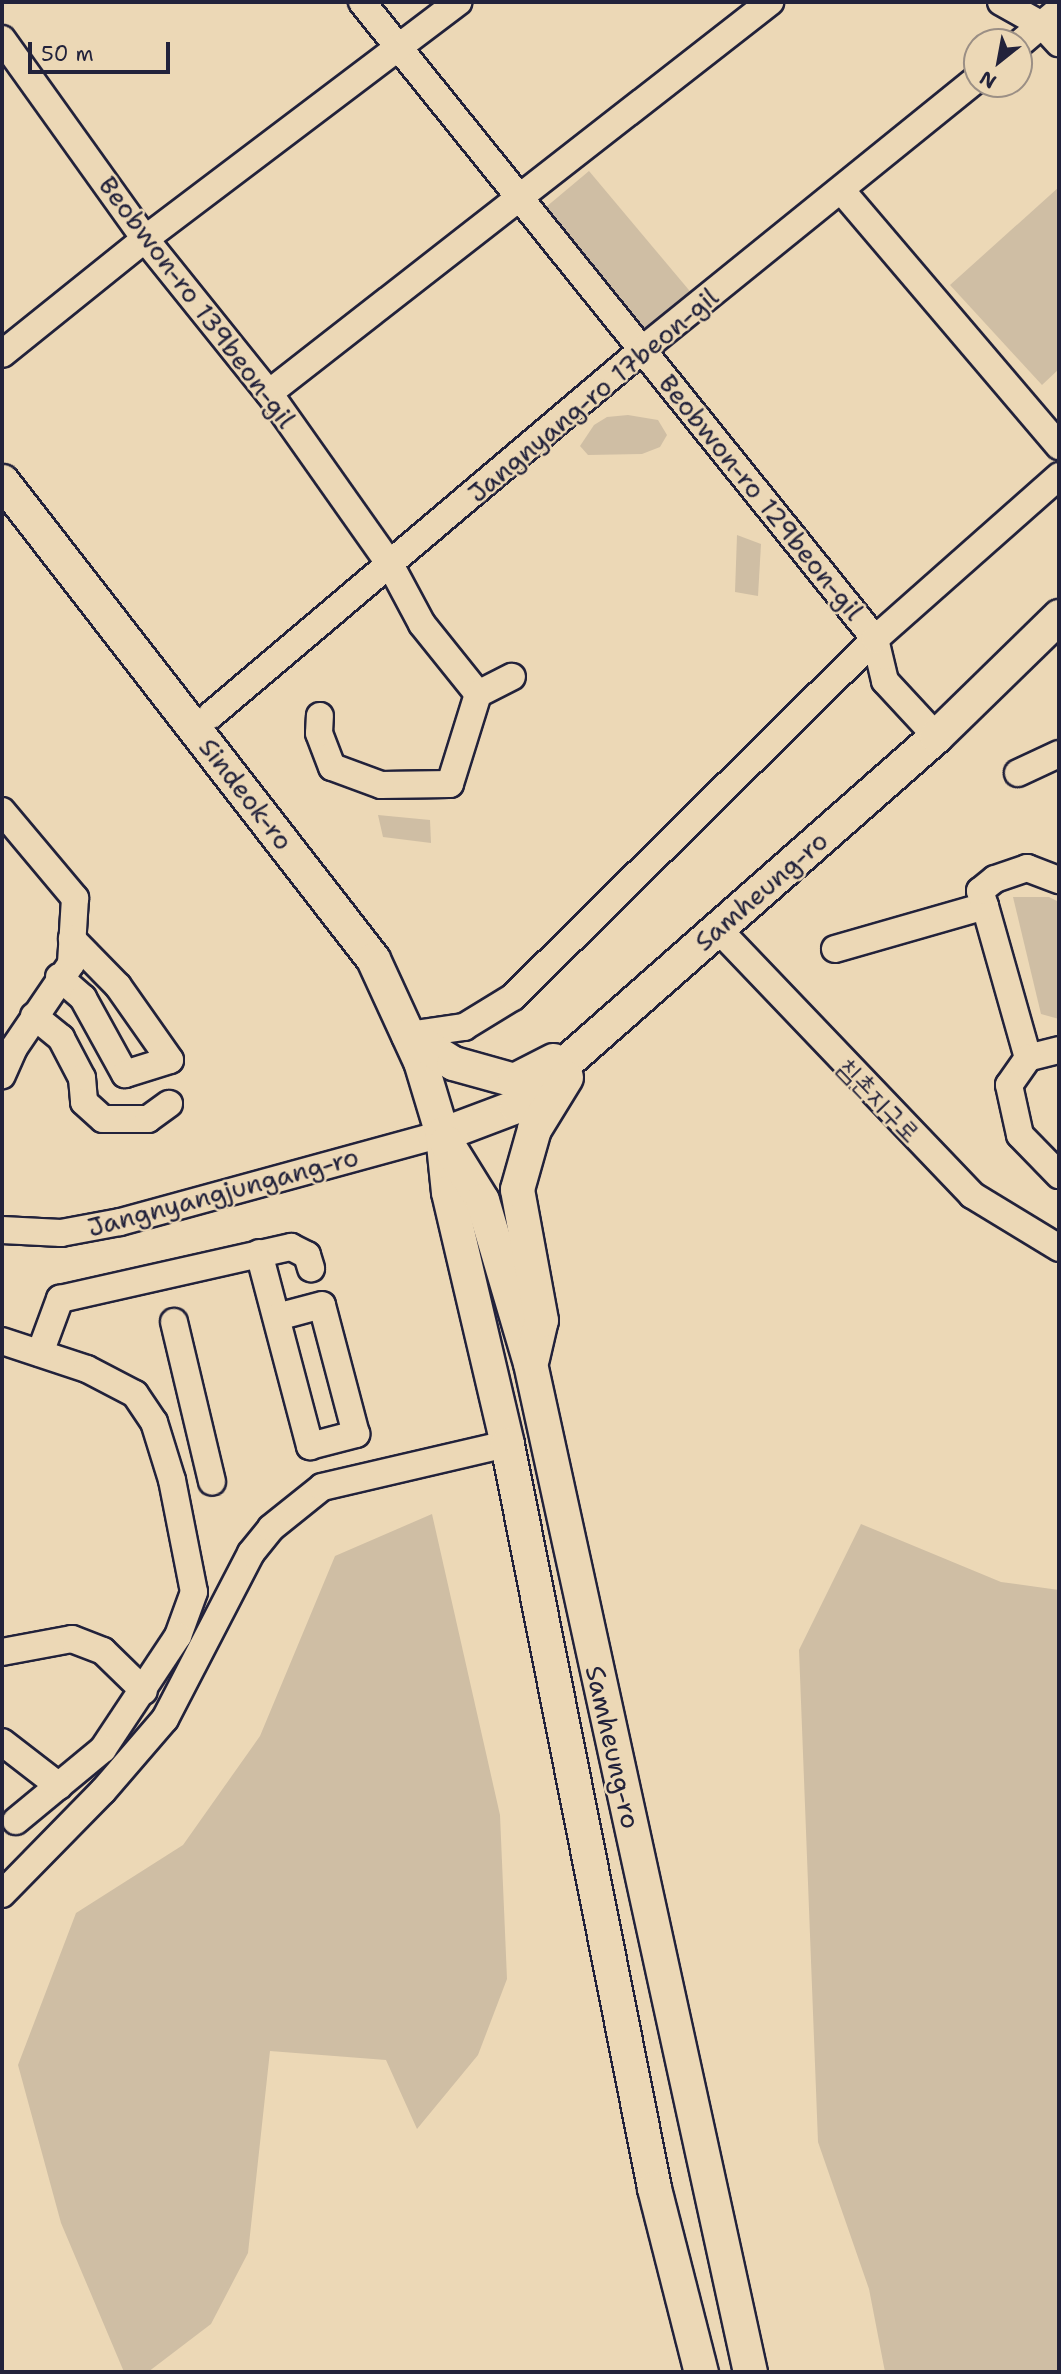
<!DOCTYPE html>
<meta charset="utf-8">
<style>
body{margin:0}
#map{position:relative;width:1061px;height:2374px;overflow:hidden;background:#ecd8b6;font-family:"Shantell Sans","Poor Story",sans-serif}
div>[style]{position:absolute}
.green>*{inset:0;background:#cfbea4;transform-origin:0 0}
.roads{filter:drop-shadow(2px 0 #22223b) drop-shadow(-2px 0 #22223b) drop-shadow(0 2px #22223b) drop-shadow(0 -2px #22223b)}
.minor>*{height:26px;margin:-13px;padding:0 13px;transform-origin:13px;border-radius:13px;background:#ecd8b6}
.major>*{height:33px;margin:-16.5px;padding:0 16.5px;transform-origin:16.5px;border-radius:16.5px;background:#ecd8b6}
span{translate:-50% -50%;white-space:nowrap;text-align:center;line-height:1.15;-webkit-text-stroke:5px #ecd8b6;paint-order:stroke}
.street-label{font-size:26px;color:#22223b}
.frame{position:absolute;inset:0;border:4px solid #22223b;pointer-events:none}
.north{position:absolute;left:963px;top:28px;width:70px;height:70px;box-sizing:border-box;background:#ecd8b6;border:2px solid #9b8f85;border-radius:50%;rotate:211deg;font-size:19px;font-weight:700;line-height:28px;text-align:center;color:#22223b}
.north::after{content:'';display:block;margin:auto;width:24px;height:32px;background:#22223b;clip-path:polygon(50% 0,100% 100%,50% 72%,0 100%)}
.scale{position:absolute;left:28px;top:42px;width:142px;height:32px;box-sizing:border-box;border:4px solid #22223b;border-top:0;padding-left:9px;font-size:21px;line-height:24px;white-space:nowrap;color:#22223b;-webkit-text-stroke:5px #ecd8b6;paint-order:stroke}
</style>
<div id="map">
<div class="green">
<div style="left:589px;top:171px;width:160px;height:72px;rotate:50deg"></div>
<div style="clip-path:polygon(1059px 187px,1059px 369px,1042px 385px,950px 285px)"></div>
<div style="clip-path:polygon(628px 415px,658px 420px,667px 435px,660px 447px,642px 454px,588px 455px,580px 446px,594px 425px,607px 417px)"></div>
<div style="clip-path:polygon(737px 535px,761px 544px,758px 596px,735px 592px)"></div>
<div style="clip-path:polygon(378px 815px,430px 820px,431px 843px,383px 837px)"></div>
<div style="clip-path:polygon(1013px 897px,1049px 897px,1059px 902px,1059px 1019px,1041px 1014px)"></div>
<div style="clip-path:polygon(432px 1514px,500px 1815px,507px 1979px,478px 2055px,417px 2129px,386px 2060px,270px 2051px,248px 2253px,211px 2324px,148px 2372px,124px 2372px,61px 2223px,18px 2065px,76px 1913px,183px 1845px,260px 1736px,335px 1556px)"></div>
<div style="clip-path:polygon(861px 1524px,1001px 1582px,1059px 1590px,1059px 2372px,885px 2372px,869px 2289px,818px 2142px,799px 1650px)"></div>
</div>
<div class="roads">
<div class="minor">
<div style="left:362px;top:2px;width:818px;rotate:51.15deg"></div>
<div style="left:875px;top:639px;width:43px;rotate:76.6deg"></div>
<div style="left:885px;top:681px;width:75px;rotate:47.2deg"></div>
<div style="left:1001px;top:2px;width:47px;rotate:29.3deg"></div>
<div style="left:1042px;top:25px;width:25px;rotate:47deg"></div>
<div style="left:2px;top:39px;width:246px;rotate:54.4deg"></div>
<div style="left:145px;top:239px;width:198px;rotate:51.2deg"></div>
<div style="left:269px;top:393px;width:212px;rotate:54.8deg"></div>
<div style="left:391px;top:566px;width:66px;rotate:61.9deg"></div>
<div style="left:422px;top:624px;width:90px;rotate:51.3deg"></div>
<div style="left:478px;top:694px;width:94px;rotate:107.3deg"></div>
<div style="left:450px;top:784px;width:69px;rotate:179.2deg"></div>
<div style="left:381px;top:785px;width:52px;rotate:-159.8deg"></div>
<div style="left:332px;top:767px;width:36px;rotate:-111deg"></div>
<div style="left:319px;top:733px;width:17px;rotate:-87deg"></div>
<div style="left:1019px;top:44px;width:52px;rotate:-40.4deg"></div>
<div style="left:842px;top:191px;width:335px;rotate:49.6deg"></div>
<div style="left:2px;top:354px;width:184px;rotate:-38.8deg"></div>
<div style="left:145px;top:239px;width:393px;rotate:-37.1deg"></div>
<div style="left:269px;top:393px;width:636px;rotate:-37.97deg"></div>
<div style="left:478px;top:694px;width:38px;rotate:-27deg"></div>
<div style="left:211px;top:715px;width:565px;rotate:-40.26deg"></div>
<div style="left:642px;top:350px;width:431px;rotate:-39deg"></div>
<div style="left:1018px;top:773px;width:45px;rotate:-24.9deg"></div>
<div style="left:2px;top:811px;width:114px;rotate:50deg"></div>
<div style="left:75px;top:898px;width:66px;rotate:93.5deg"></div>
<div style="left:71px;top:964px;width:102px;rotate:124.2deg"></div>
<div style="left:14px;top:1048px;width:30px;rotate:114deg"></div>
<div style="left:985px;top:906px;width:158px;rotate:74.2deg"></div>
<div style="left:718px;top:929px;width:368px;rotate:46.3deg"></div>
<div style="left:972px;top:1195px;width:102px;rotate:31.3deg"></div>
<div style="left:835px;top:949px;width:156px;rotate:-16deg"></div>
<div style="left:985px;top:906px;width:16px;rotate:-108deg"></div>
<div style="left:980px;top:891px;width:19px;rotate:-39deg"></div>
<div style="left:995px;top:879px;width:34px;rotate:-19deg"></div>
<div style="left:1027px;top:868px;width:34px;rotate:21deg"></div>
<div style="left:59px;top:977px;width:32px;rotate:41deg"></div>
<div style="left:83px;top:998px;width:87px;rotate:61.1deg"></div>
<div style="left:125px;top:1074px;width:47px;rotate:-17.3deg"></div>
<div style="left:170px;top:1060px;width:90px;rotate:-125.1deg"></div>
<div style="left:118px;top:986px;width:66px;rotate:-134.4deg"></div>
<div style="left:34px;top:1016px;width:35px;rotate:39deg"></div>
<div style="left:61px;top:1038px;width:45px;rotate:62.3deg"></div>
<div style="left:82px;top:1078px;width:24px;rotate:85deg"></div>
<div style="left:84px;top:1102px;width:25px;rotate:42deg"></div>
<div style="left:103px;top:1119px;width:45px"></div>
<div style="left:148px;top:1119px;width:26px;rotate:-36deg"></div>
<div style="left:408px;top:1035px;width:57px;rotate:-8.1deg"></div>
<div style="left:464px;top:1027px;width:57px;rotate:-31.5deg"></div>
<div style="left:513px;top:997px;width:509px;rotate:-44.68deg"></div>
<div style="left:875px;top:639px;width:246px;rotate:-41.5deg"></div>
<div style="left:1059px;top:1050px;width:32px;rotate:166deg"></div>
<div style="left:1028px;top:1058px;width:33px;rotate:125deg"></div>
<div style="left:1009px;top:1085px;width:51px;rotate:77.6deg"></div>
<div style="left:1020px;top:1135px;width:56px;rotate:45.7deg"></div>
<div style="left:2px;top:1230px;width:59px;rotate:2.9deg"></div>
<div style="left:61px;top:1233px;width:60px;rotate:-10.6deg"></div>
<div style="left:120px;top:1222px;width:334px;rotate:-15.3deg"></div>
<div style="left:259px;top:1253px;width:200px;rotate:75.2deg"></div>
<div style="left:310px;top:1446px;width:48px;rotate:-14.6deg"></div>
<div style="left:356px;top:1434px;width:133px;rotate:-104.8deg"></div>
<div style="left:322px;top:1305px;width:47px;rotate:165.1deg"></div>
<div style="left:174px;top:1322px;width:164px;rotate:76.6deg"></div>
<div style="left:2px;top:1341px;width:89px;rotate:18.2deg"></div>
<div style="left:87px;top:1369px;width:54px;rotate:27.5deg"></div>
<div style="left:135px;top:1394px;width:34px;rotate:56deg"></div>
<div style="left:154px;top:1422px;width:61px;rotate:72.8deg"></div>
<div style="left:172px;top:1480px;width:114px;rotate:78.9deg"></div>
<div style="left:194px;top:1592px;width:47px;rotate:110deg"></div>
<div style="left:178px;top:1636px;width:136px;rotate:123.6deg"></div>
<div style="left:103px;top:1749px;width:113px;rotate:140.4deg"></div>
<div style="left:40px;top:1353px;width:58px;rotate:-69.7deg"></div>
<div style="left:60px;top:1299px;width:237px;rotate:-12.7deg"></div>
<div style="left:291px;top:1247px;width:18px;rotate:27deg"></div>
<div style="left:307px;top:1255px;width:14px;rotate:73deg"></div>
<div style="left:2px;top:1652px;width:71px;rotate:-10.5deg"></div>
<div style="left:72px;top:1639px;width:33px;rotate:21deg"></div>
<div style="left:103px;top:1651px;width:57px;rotate:44.3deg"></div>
<div style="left:2px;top:1742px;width:72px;rotate:37.7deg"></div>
<div style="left:2px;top:1894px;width:144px;rotate:-45.6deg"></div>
<div style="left:103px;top:1791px;width:95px;rotate:-49.3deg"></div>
<div style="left:165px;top:1719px;width:187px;rotate:-62.6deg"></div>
<div style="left:251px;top:1553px;width:32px;rotate:-51deg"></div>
<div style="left:271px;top:1528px;width:65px;rotate:-38.8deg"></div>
<div style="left:322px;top:1487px;width:190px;rotate:-13.1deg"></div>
</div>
<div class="major">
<div style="left:2px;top:481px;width:605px;rotate:52.18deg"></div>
<div style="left:373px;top:959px;width:112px;rotate:65.3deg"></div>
<div style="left:420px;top:1061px;width:76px;rotate:73.2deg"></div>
<div style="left:442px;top:1134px;width:58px;rotate:84.1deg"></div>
<div style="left:448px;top:1192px;width:259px;rotate:76.8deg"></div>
<div style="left:507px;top:1444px;width:758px;rotate:78.82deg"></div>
<div style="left:654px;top:2188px;width:190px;rotate:75.7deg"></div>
<div style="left:408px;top:1035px;width:53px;rotate:31.9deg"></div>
<div style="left:453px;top:1063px;width:63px;rotate:15.6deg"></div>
<div style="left:514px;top:1080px;width:44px;rotate:-27.1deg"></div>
<div style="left:442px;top:1134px;width:79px;rotate:-20.7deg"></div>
<div style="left:516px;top:1106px;width:560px;rotate:-41.38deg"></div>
<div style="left:936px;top:736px;width:172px;rotate:-44.3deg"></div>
<div style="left:446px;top:1142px;width:68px;rotate:58.2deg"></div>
<div style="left:482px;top:1200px;width:170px;rotate:73.6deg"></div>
<div style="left:530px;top:1363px;width:1033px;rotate:77.7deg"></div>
<div style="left:532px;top:1358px;width:39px;rotate:-77deg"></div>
<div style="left:541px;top:1320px;width:133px;rotate:-100.4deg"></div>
<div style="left:517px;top:1189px;width:62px;rotate:-74.2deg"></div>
<div style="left:534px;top:1129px;width:61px;rotate:-58.4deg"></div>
</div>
</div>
<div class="street-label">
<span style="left:197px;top:302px;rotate:53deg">Beobwon-ro 139beon-gil</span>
<span style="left:593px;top:395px;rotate:-40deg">Jangnyang-ro 17beon-gil</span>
<span style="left:761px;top:497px;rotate:51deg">Beobwon-ro 129beon-gil</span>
<span style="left:246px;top:794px;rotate:52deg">Sindeok-ro</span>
<span style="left:761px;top:891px;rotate:-41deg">Samheung-ro</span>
<span style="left:879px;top:1100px;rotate:46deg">침촌지구로</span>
<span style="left:223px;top:1192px;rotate:-15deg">Jangnyangjungang-ro</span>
<span style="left:613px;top:1747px;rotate:77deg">Samheung-ro</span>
</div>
<div class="frame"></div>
<div class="north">N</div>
<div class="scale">50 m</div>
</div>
